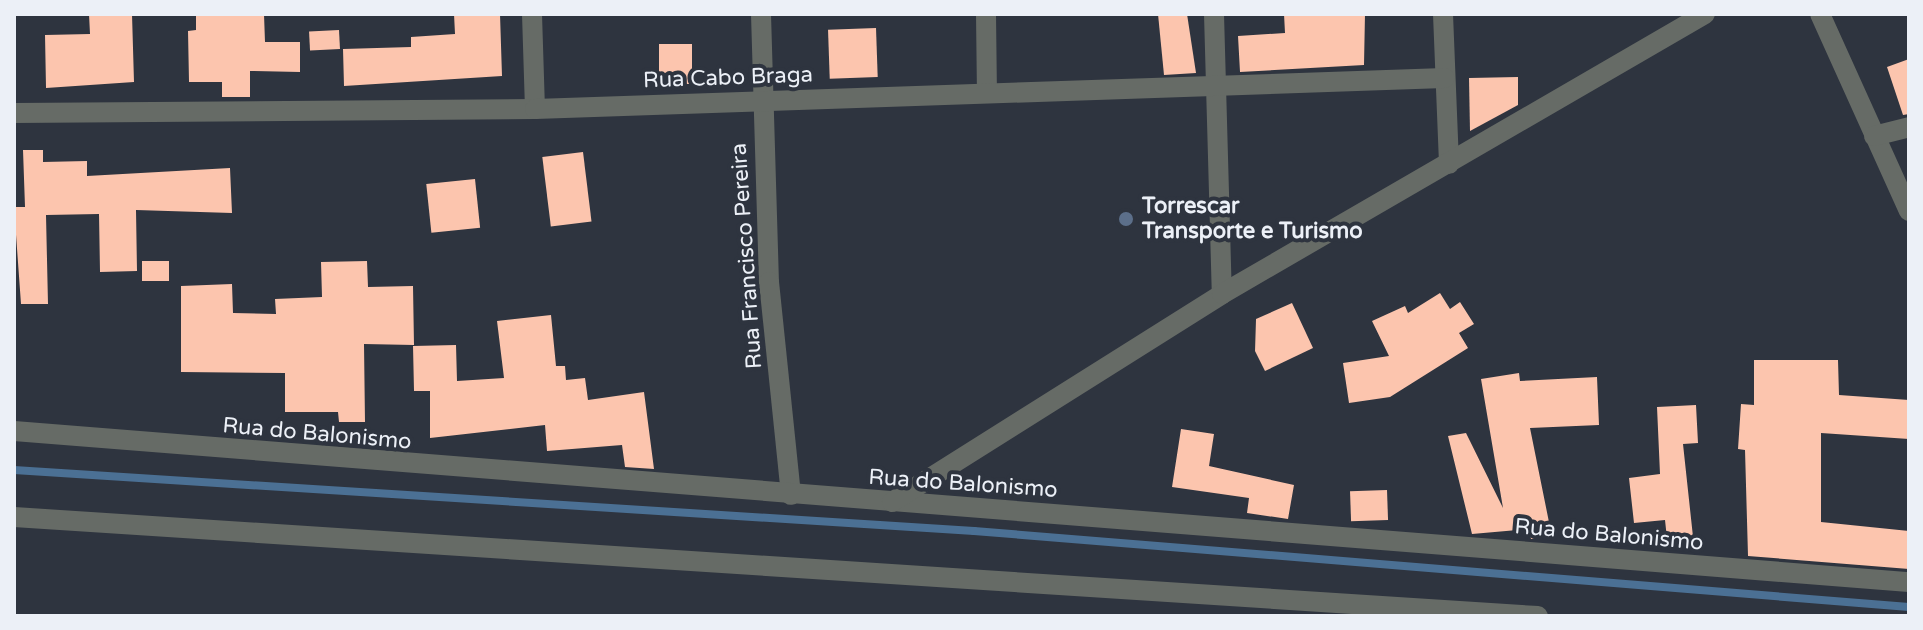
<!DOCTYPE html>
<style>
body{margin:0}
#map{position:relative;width:1923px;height:630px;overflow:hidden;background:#2e343f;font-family:"Varela Round",sans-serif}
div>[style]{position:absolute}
.stream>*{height:8px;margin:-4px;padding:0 4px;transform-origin:4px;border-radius:4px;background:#4b7094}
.building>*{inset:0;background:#fcc5ae;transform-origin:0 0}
.minor>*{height:20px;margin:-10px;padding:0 10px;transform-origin:10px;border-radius:10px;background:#666b66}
.dots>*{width:22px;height:22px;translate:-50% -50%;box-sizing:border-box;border:4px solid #2e343f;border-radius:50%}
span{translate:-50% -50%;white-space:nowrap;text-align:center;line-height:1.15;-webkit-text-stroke:8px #2e343f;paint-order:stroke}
.street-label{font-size:22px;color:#ecf0f7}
.poi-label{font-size:22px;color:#ecf0f7;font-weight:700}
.left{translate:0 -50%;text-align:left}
.frame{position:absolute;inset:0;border:16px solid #ecf0f7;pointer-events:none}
</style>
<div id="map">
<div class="stream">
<div style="left:14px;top:470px;width:962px;rotate:3.64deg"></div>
<div style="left:974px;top:531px;width:938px;rotate:4.65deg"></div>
</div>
<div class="building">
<div style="clip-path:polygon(89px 14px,132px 14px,134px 82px,46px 88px,45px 35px,90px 34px)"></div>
<div style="clip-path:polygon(196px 14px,264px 14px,265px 42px,300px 42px,300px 72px,250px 71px,250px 97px,222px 97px,222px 82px,189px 82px,188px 31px,196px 30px)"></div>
<div style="clip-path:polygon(454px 14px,500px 14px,502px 76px,344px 86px,343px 49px,411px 47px,411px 37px,455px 34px)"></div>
<div style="clip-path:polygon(1158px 14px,1187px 14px,1196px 73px,1164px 75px)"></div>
<div style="clip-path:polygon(1284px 14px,1365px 14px,1364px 65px,1240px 72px,1238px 36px,1285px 33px)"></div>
<div style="left:876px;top:28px;width:49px;height:48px;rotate:88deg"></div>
<div style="left:339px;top:30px;width:19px;height:30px;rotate:87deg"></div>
<div style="left:659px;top:44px;width:33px;height:40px"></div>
<div style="clip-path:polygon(1909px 59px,1909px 114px,1903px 115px,1887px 67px)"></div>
<div style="clip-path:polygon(1518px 77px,1518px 105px,1470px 131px,1469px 78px)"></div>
<div style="clip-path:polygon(23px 150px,43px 150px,43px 162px,87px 161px,87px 176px,230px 168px,232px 213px,136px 210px,137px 271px,100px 272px,99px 214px,46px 215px,48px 304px,21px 304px,14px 207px,25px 207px)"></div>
<div style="left:583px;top:152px;width:70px;height:41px;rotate:83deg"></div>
<div style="left:475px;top:179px;width:49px;height:49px;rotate:84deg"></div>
<div style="left:142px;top:261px;width:27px;height:20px"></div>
<div style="clip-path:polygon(367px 261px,368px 287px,413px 286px,414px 345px,364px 344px,365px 422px,339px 422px,338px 412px,285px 412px,285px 373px,181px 372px,181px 286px,232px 284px,233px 313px,276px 314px,275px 299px,322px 297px,321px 262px)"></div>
<div style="clip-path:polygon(1440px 293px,1450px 309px,1460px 302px,1474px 324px,1459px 333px,1468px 348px,1390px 397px,1349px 403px,1343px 363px,1389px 356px,1372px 321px,1405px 306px,1408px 313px)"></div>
<div style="clip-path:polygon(1292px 303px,1313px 348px,1265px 371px,1255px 351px,1256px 319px)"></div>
<div style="clip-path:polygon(551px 315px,556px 366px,565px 366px,566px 380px,585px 378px,588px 400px,644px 392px,654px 469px,625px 467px,622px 445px,547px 451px,545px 425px,430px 438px,430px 391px,414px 391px,413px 346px,456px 345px,457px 381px,504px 378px,497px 321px)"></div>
<div style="clip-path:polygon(1754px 360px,1838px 360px,1839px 395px,1909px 400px,1909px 439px,1821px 433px,1821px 522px,1909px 531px,1909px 569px,1748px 556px,1745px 450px,1738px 449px,1741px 404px,1754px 405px)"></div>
<div style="clip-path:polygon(1519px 373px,1520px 381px,1597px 377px,1599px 425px,1530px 428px,1552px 537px,1531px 539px,1529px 529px,1472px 534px,1448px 436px,1466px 433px,1503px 508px,1481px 379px)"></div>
<div style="clip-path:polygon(1696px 405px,1698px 443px,1683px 444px,1694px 546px,1668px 548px,1665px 520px,1634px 523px,1629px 478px,1660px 474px,1657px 407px)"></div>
<div style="clip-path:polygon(1181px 429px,1214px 434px,1209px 466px,1294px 485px,1288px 519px,1247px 513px,1249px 498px,1172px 487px)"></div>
<div style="left:1387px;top:490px;width:30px;height:37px;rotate:88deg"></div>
</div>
<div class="minor">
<div style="left:532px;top:14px;width:95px;rotate:88.2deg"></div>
<div style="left:761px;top:14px;width:268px;rotate:88.3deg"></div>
<div style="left:769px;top:282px;width:214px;rotate:84.1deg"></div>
<div style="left:986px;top:14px;width:79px;rotate:89.3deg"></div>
<div style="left:1214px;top:14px;width:280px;rotate:88.4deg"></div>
<div style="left:1443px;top:14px;width:150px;rotate:87.7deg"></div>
<div style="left:1820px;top:14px;width:216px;rotate:65.7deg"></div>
<div style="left:14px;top:113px;width:521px;rotate:-0.44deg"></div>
<div style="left:535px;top:109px;width:910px;rotate:-1.95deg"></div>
<div style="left:1874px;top:136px;width:36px;rotate:-14deg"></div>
<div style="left:14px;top:431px;width:1901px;rotate:4.56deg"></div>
<div style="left:892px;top:502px;width:390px;rotate:-32.2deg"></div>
<div style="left:1222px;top:294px;width:558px;rotate:-30.1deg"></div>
<div style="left:14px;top:517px;width:1527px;rotate:3.72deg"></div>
</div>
<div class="dots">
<div style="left:1126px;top:219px;background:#5c6f8a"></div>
</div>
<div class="street-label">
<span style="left:728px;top:78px;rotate:-2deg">Rua Cabo Braga</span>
<span style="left:747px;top:256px;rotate:-94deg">Rua Francisco Pereira</span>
<span style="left:317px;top:434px;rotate:5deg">Rua do Balonismo</span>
<span style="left:963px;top:484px;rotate:4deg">Rua do Balonismo</span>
<span style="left:1609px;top:535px;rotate:5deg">Rua do Balonismo</span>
</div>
<div class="poi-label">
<span class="left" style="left:1142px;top:219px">Torrescar<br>Transporte e Turismo</span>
</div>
<div class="frame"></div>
</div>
